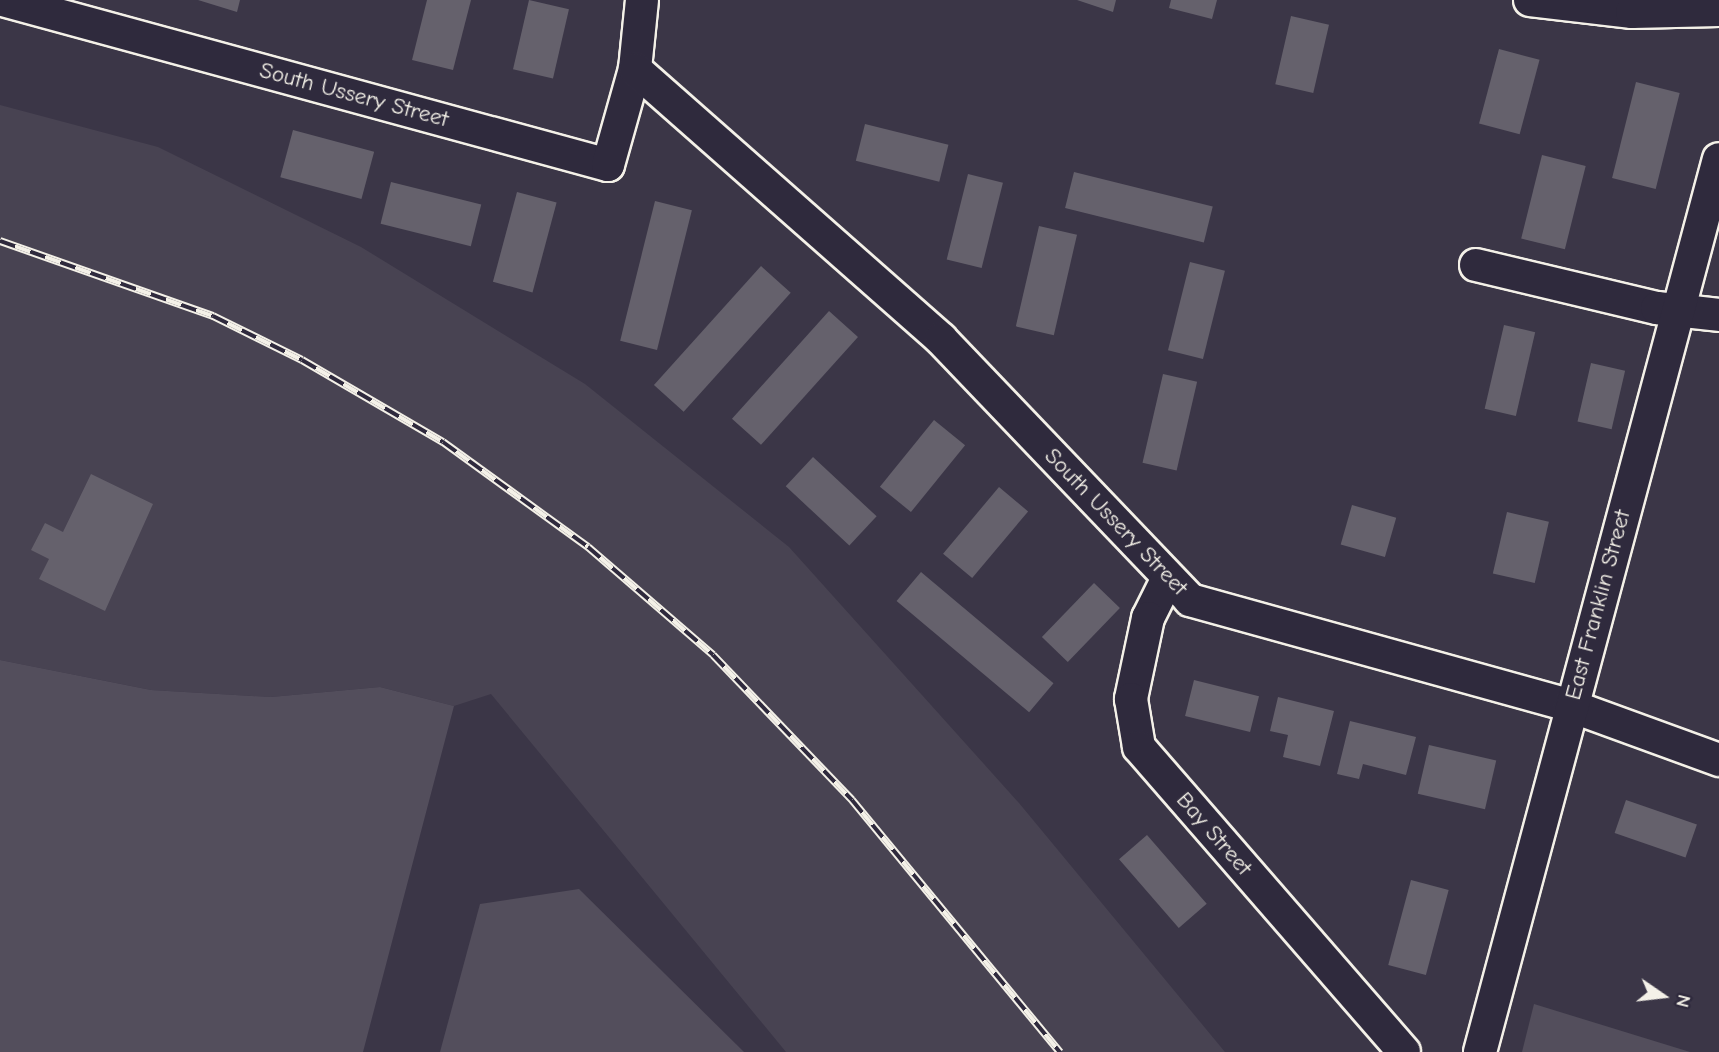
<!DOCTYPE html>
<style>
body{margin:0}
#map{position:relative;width:1719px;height:1052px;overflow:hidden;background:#3b3647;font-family:"Comic Neue",sans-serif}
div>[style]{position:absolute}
.built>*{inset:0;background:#484352}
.green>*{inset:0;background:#534e5c}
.building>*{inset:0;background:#65616c;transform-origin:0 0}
.roads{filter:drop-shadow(2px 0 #f4f1e8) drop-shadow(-2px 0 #f4f1e8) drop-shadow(0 2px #f4f1e8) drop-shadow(0 -2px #f4f1e8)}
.minor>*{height:32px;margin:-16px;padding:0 16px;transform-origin:16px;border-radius:16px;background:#2f2a3d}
.rail>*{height:8px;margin-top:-4px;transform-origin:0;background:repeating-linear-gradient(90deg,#2f2a3d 0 16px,#f4f1e8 0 32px);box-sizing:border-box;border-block:2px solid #f4f1e8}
span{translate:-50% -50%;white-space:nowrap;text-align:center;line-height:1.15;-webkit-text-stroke:5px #2f2a3d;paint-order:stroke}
.street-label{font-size:23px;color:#f4f1e8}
.north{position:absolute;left:1628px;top:961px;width:70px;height:70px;-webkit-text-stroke:5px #2f2a3d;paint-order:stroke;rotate:104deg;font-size:19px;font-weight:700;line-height:28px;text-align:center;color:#f4f1e8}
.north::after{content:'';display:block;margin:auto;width:24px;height:32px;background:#f4f1e8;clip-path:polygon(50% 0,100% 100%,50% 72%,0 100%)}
</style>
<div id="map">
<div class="built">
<div style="clip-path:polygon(0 105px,158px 147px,361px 247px,585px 384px,789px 547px,1019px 803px,1225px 1052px,786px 1052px,491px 694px,454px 706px,380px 687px,271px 697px,151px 690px,0 660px)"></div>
</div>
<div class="green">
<div style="clip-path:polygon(0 660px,151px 690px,271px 697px,380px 687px,454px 706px,363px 1052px,0 1052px)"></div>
<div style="clip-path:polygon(579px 889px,744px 1052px,440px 1052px,480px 904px)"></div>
<div style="clip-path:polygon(1534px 1004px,1690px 1052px,1522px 1052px)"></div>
</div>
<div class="building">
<div style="clip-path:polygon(198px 0,240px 0,237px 12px)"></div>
<div style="clip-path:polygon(427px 0,471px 0,453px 70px,412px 60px)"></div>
<div style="left:529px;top:0;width:41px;height:71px;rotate:13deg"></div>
<div style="clip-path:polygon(1077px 0,1116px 0,1113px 12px)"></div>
<div style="clip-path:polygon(1171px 0,1217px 0,1212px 19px,1169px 8px)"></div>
<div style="left:1291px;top:16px;width:39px;height:70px;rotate:13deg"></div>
<div style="left:1499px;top:49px;width:42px;height:77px;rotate:15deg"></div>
<div style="left:1636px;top:82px;width:45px;height:99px;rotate:14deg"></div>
<div style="left:865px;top:124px;width:86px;height:38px;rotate:14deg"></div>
<div style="left:293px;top:130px;width:84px;height:49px;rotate:15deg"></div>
<div style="left:1542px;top:155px;width:45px;height:86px;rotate:14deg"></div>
<div style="left:1074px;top:172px;width:143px;height:37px;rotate:14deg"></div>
<div style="left:968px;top:174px;width:36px;height:88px;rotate:14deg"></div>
<div style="left:391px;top:182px;width:93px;height:43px;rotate:14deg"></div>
<div style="left:517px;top:192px;width:41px;height:93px;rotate:15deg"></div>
<div style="left:655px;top:201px;width:38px;height:144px;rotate:14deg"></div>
<div style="left:1039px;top:226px;width:39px;height:103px;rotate:13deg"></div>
<div style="left:1190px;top:262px;width:36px;height:91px;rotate:14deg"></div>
<div style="left:761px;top:266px;width:40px;height:160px;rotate:42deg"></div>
<div style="left:829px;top:311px;width:39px;height:145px;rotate:42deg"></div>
<div style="left:1504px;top:325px;width:32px;height:86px;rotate:13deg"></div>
<div style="left:1591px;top:363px;width:35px;height:60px;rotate:13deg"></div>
<div style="left:1163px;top:374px;width:35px;height:91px;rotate:13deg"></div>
<div style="left:934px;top:420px;width:40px;height:86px;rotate:39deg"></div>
<div style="left:813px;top:457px;width:87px;height:40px;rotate:43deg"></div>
<div style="clip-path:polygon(91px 474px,153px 504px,105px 611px,39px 579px,49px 559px,31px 550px,45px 523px,63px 532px)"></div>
<div style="left:999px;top:487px;width:38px;height:87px;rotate:40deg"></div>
<div style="left:1352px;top:505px;width:46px;height:41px;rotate:16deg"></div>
<div style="left:1507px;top:512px;width:43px;height:63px;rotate:13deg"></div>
<div style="left:921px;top:572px;width:173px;height:38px;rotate:40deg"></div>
<div style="left:1094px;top:583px;width:36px;height:75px;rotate:44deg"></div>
<div style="left:1194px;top:680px;width:67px;height:37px;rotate:14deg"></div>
<div style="clip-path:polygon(1278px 697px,1334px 711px,1320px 766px,1283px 757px,1288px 735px,1270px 731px)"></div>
<div style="clip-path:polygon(1350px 721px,1416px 737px,1406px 775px,1363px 764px,1359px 779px,1337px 774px)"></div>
<div style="left:1429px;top:745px;width:69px;height:50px;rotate:13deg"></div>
<div style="left:1626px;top:800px;width:75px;height:35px;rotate:19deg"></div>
<div style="left:1147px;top:835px;width:91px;height:37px;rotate:49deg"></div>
<div style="left:1411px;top:880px;width:39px;height:88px;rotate:15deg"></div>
</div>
<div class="roads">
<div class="minor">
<div style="left:3px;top:0;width:627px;rotate:15.26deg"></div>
<div style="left:608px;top:165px;width:100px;rotate:-74.3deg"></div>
<div style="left:635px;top:69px;width:69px;rotate:-84.2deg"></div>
<div style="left:1530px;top:0;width:103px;rotate:6.7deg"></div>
<div style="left:1632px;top:12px;width:87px;rotate:-1.3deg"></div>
<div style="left:635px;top:69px;width:408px;rotate:41.4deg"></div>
<div style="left:941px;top:339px;width:361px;rotate:46.3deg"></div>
<div style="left:1190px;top:600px;width:395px;rotate:15.5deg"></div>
<div style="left:1571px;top:706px;width:158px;rotate:20deg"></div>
<div style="left:1476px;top:265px;width:186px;rotate:13.4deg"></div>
<div style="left:1657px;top:308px;width:62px;rotate:6.4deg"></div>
<div style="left:1167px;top:580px;width:42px;rotate:116.6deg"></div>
<div style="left:1148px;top:618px;width:83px;rotate:101.9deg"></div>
<div style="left:1131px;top:699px;width:49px;rotate:80.5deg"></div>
<div style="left:1139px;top:747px;width:404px;rotate:49deg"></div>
<div style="left:1480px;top:1052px;width:924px;rotate:-75.02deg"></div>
</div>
</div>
<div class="rail">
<div style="left:0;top:241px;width:226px;rotate:19.4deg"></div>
<div style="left:213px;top:316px;width:99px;rotate:26.3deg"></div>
<div style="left:302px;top:360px;width:163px;rotate:30.2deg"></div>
<div style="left:443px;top:442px;width:179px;rotate:35.9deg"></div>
<div style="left:588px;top:547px;width:165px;rotate:40.8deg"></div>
<div style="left:713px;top:655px;width:201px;rotate:46.2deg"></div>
<div style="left:852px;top:800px;width:327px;rotate:50.5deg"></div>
</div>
<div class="street-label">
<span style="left:354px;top:95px;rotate:15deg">South Ussery Street</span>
<span style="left:1116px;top:522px;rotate:46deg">South Ussery Street</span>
<span style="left:1598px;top:605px;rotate:-75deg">East Franklin Street</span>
<span style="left:1214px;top:834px;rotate:49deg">Bay Street</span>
</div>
<div class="north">N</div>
</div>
